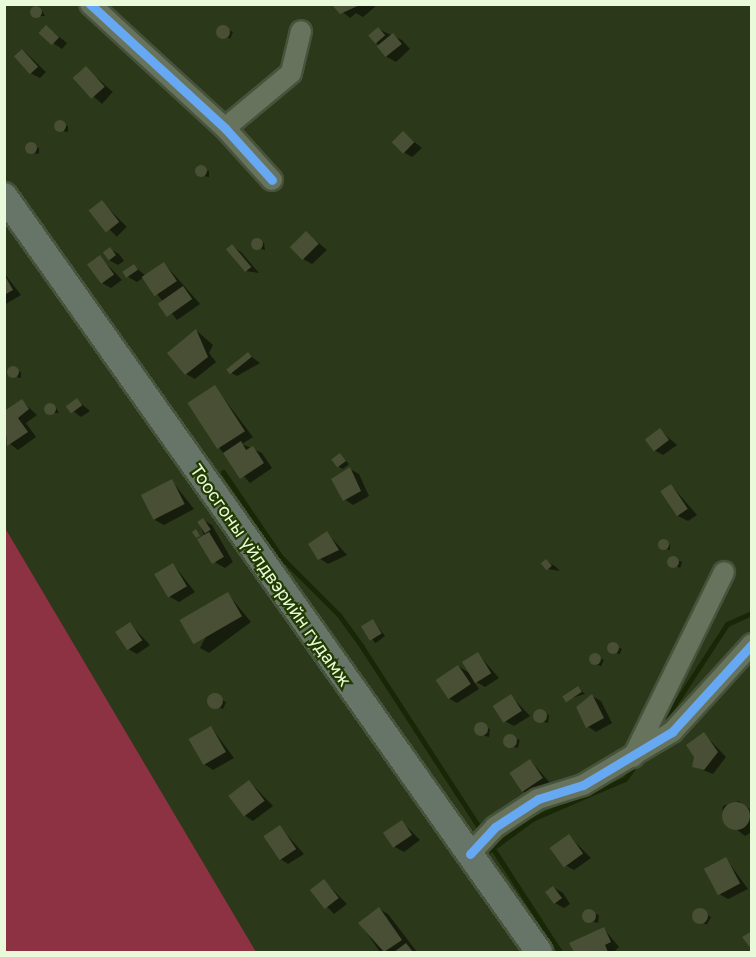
<!DOCTYPE html>
<meta charset="utf-8">
<style>
body{margin:0}
#map{position:relative;width:756px;height:957px;overflow:hidden;background:#2b3819;font-family:"Golos Text",sans-serif}
div>[style]{position:absolute}
.green>*{inset:0;background:#8d3243}
.shadow>*{inset:0;background:#0007;transform-origin:0 0}
.stream>*{height:5px;margin:-2.5px;padding:0 2.5px;transform-origin:2.5px;border-radius:2.5px;background:#182806}
.building>*{inset:0;background:#484f34;transform-origin:0 0}
.round{border-radius:50%}
.roads{filter:drop-shadow(2px 0 #47533b) drop-shadow(-2px 0 #47533b) drop-shadow(0 2px #47533b) drop-shadow(0 -2px #47533b)}
.minor>*{height:20px;margin:-10px;padding:0 10px;transform-origin:10px;border-radius:10px;background:#67735c}
.major>*{height:26px;margin:-13px;padding:0 13px;transform-origin:13px;border-radius:13px;background:#667568}
.cycleway>*{height:9px;margin:-4.5px;padding:0 4.5px;transform-origin:4.5px;border-radius:4.5px;background:#66a8f1}
span{translate:-50% -50%;white-space:nowrap;text-align:center;line-height:1.15;-webkit-text-stroke:4.5px #223b00;paint-order:stroke}
.street-label{font-size:18px;color:#e9fadb}
.frame{position:absolute;inset:0;border:6px solid #e9fadb;pointer-events:none}
</style>
<div id="map">
<div class="green">
<div style="clip-path:polygon(4px 528px,5px 528px,256px 952px,5px 952px)"></div>
</div>
<div class="shadow">
<div style="clip-path:polygon(333px 4px,373px 4px,375px 7px,363px 17px,356px 13px,350px 18px)"></div>
<div style="clip-path:polygon(33px 9px,42px 11px,45px 16px,34px 16px)"></div>
<div style="clip-path:polygon(47px 27px,67px 43px,62px 49px,53px 43px)"></div>
<div style="left:221px;top:27px;width:13px;height:7px;rotate:23deg"></div>
<div style="clip-path:polygon(378px 29px,402px 40px,410px 49px,396px 62px,387px 57px,376px 42px)"></div>
<div style="clip-path:polygon(23px 50px,46px 72px,40px 78px,30px 73px)"></div>
<div style="left:86px;top:68px;width:36px;height:16px;rotate:42deg"></div>
<div style="clip-path:polygon(57px 124px,68px 126px,68px 132px,57px 130px)"></div>
<div style="clip-path:polygon(403px 133px,422px 148px,412px 157px,403px 152px)"></div>
<div style="clip-path:polygon(28px 146px,39px 148px,39px 154px,28px 152px)"></div>
<div style="clip-path:polygon(199px 169px,209px 171px,209px 177px,199px 175px)"></div>
<div style="left:102px;top:202px;width:35px;height:14px;rotate:45deg"></div>
<div style="clip-path:polygon(307px 233px,327px 250px,312px 264px,303px 259px)"></div>
<div style="clip-path:polygon(254px 241px,264px 243px,265px 250px,254px 247px)"></div>
<div style="clip-path:polygon(232px 246px,241px 252px,259px 273px,246px 271px)"></div>
<div style="clip-path:polygon(110px 249px,119px 254px,124px 261px,118px 265px,109px 260px)"></div>
<div style="clip-path:polygon(100px 257px,122px 280px,111px 288px,102px 283px)"></div>
<div style="clip-path:polygon(164px 263px,200px 304px,177px 320px,144px 277px,137px 282px,128px 277px,134px 266px,146px 276px)"></div>
<div style="clip-path:polygon(4px 273px,21px 295px,4px 305px)"></div>
<div style="clip-path:polygon(197px 331px,213px 345px,209px 353px,216px 362px,195px 379px,186px 374px)"></div>
<div style="clip-path:polygon(248px 354px,260px 363px,237px 376px,228px 371px)"></div>
<div style="clip-path:polygon(10px 370px,21px 372px,21px 378px,10px 376px)"></div>
<div style="clip-path:polygon(215px 387px,253px 437px,242px 444px,262px 453px,272px 468px,250px 483px,219px 448px)"></div>
<div style="clip-path:polygon(77px 400px,90px 411px,81px 417px,68px 407px)"></div>
<div style="clip-path:polygon(22px 401px,37px 415px,26px 423px,36px 437px,18px 450px,4px 439px,4px 413px)"></div>
<div style="clip-path:polygon(47px 406px,56px 408px,59px 413px,48px 413px)"></div>
<div style="clip-path:polygon(660px 430px,677px 445px,663px 455px,654px 450px)"></div>
<div style="clip-path:polygon(340px 455px,349px 464px,343px 469px,339px 467px)"></div>
<div style="clip-path:polygon(350px 469px,359px 474px,369px 496px,353px 505px,344px 499px)"></div>
<div style="clip-path:polygon(172px 481px,194px 509px,164px 525px,155px 520px)"></div>
<div style="clip-path:polygon(671px 485px,697px 515px,688px 521px,678px 516px)"></div>
<div style="clip-path:polygon(203px 520px,212px 525px,233px 562px,225px 568px,216px 563px,199px 523px)"></div>
<div style="clip-path:polygon(327px 533px,347px 555px,328px 564px,319px 558px)"></div>
<div style="clip-path:polygon(661px 542px,670px 545px,670px 550px,660px 547px)"></div>
<div style="left:671px;top:558px;width:12px;height:6px;rotate:20deg"></div>
<div style="clip-path:polygon(546px 561px,555px 566px,560px 571px,548px 569px)"></div>
<div style="clip-path:polygon(173px 564px,195px 592px,179px 602px,170px 597px)"></div>
<div style="clip-path:polygon(228px 594px,251px 622px,209px 653px,200px 648px)"></div>
<div style="left:373px;top:620px;width:20px;height:12px;rotate:53deg"></div>
<div style="clip-path:polygon(130px 624px,150px 645px,137px 654px,128px 649px)"></div>
<div style="left:611px;top:644px;width:12px;height:6px;rotate:24deg"></div>
<div style="clip-path:polygon(478px 654px,499px 678px,485px 687px,473px 680px,479px 689px,457px 703px,448px 698px,458px 666px,471px 674px)"></div>
<div style="left:593px;top:655px;width:12px;height:7px;rotate:24deg"></div>
<div style="clip-path:polygon(578px 687px,585px 694px,565px 700px)"></div>
<div style="clip-path:polygon(213px 695px,226px 702px,223px 709px,210px 703px)"></div>
<div style="clip-path:polygon(511px 696px,530px 716px,514px 726px,505px 721px)"></div>
<div style="clip-path:polygon(592px 696px,601px 701px,612px 723px,596px 732px,587px 726px)"></div>
<div style="clip-path:polygon(537px 712px,549px 715px,548px 723px,536px 719px)"></div>
<div style="clip-path:polygon(477px 725px,490px 729px,489px 737px,476px 733px)"></div>
<div style="clip-path:polygon(211px 727px,234px 758px,213px 770px,204px 764px)"></div>
<div style="clip-path:polygon(704px 734px,726px 757px,713px 774px,693px 766px)"></div>
<div style="left:507px;top:737px;width:13px;height:8px;rotate:13deg"></div>
<div style="clip-path:polygon(530px 760px,551px 784px,532px 796px,522px 791px)"></div>
<div style="clip-path:polygon(250px 782px,273px 806px,253px 821px,244px 815px)"></div>
<div style="clip-path:polygon(739px 801px,752px 811px,752px 832px,745px 836px,722px 818px,723px 806px)"></div>
<div style="clip-path:polygon(402px 822px,420px 840px,404px 852px,395px 847px)"></div>
<div style="clip-path:polygon(280px 827px,304px 854px,288px 864px,279px 858px)"></div>
<div style="clip-path:polygon(569px 836px,591px 858px,574px 870px,565px 865px)"></div>
<div style="clip-path:polygon(726px 859px,748px 889px,728px 899px,719px 894px)"></div>
<div style="clip-path:polygon(324px 881px,347px 904px,334px 914px,311px 890px)"></div>
<div style="clip-path:polygon(553px 887px,563px 893px,570px 904px,564px 908px,555px 903px)"></div>
<div style="clip-path:polygon(379px 909px,388px 914px,417px 952px,380px 952px,360px 923px)"></div>
<div style="left:699px;top:910px;width:14px;height:9px;rotate:30deg"></div>
<div style="clip-path:polygon(586px 911px,599px 915px,598px 923px,585px 919px)"></div>
<div style="clip-path:polygon(604px 929px,619px 947px,614px 952px,576px 952px,571px 944px)"></div>
</div>
<div class="stream">
<div style="left:223px;top:472px;width:103px;rotate:55.7deg"></div>
<div style="left:281px;top:557px;width:82px;rotate:45deg"></div>
<div style="left:339px;top:615px;width:39px;rotate:54deg"></div>
<div style="left:362px;top:647px;width:364px;rotate:57deg"></div>
<div style="left:656px;top:733px;width:130px;rotate:-56.9deg"></div>
<div style="left:727px;top:624px;width:27px;rotate:-24deg"></div>
<div style="left:490px;top:850px;width:52px;rotate:-36.4deg"></div>
<div style="left:532px;top:819px;width:101px;rotate:-23.3deg"></div>
<div style="left:625px;top:779px;width:22px;rotate:-54deg"></div>
</div>
<div class="building">
<div style="clip-path:polygon(331px 4px,362px 4px,340px 14px)"></div>
<div class="round" style="left:30px;top:6px;width:12px;height:12px"></div>
<div class="round" style="left:216px;top:25px;width:14px;height:14px"></div>
<div style="left:46px;top:25px;width:18px;height:11px;rotate:43deg"></div>
<div style="left:378px;top:27px;width:11px;height:13px;rotate:49deg"></div>
<div style="left:393px;top:33px;width:14px;height:21px;rotate:51deg"></div>
<div style="left:22px;top:49px;width:24px;height:11px;rotate:48deg"></div>
<div style="left:86px;top:66px;width:28px;height:18px;rotate:48deg"></div>
<div class="round" style="left:54px;top:120px;width:12px;height:12px"></div>
<div style="left:403px;top:131px;width:16px;height:16px;rotate:45deg"></div>
<div class="round" style="left:25px;top:142px;width:12px;height:12px"></div>
<div class="round" style="left:195px;top:165px;width:12px;height:12px"></div>
<div style="left:102px;top:200px;width:28px;height:17px;rotate:52deg"></div>
<div style="left:306px;top:231px;width:18px;height:23px;rotate:45deg"></div>
<div class="round" style="left:251px;top:238px;width:12px;height:12px"></div>
<div style="left:232px;top:244px;width:30px;height:8px;rotate:50deg"></div>
<div style="left:110px;top:247px;width:10px;height:9px;rotate:53deg"></div>
<div style="left:100px;top:255px;width:24px;height:16px;rotate:54deg"></div>
<div style="left:164px;top:262px;width:23px;height:27px;rotate:56deg"></div>
<div style="left:134px;top:264px;width:7px;height:14px;rotate:56deg"></div>
<div style="clip-path:polygon(4px 274px,13px 290px,4px 295px)"></div>
<div style="left:183px;top:286px;width:16px;height:31px;rotate:55deg"></div>
<div style="clip-path:polygon(196px 329px,208px 357px,185px 375px,167px 353px)"></div>
<div style="left:248px;top:352px;width:6px;height:28px;rotate:51deg"></div>
<div class="round" style="left:7px;top:366px;width:12px;height:12px"></div>
<div style="left:215px;top:385px;width:55px;height:33px;rotate:57deg"></div>
<div style="left:77px;top:398px;width:9px;height:14px;rotate:54deg"></div>
<div style="clip-path:polygon(22px 399px,29px 409px,18px 418px,28px 432px,7px 446px,4px 411px)"></div>
<div class="round" style="left:44px;top:403px;width:12px;height:12px"></div>
<div style="left:660px;top:428px;width:15px;height:19px;rotate:53deg"></div>
<div style="clip-path:polygon(241px 441px,246px 450px,253px 446px,264px 463px,240px 479px,223px 453px)"></div>
<div style="left:340px;top:453px;width:10px;height:11px;rotate:53deg"></div>
<div style="clip-path:polygon(350px 467px,361px 491px,343px 501px,331px 479px)"></div>
<div style="left:172px;top:479px;width:28px;height:35px;rotate:63deg"></div>
<div style="left:671px;top:484px;width:30px;height:13px;rotate:56deg"></div>
<div style="left:203px;top:518px;width:14px;height:7px;rotate:56deg"></div>
<div style="clip-path:polygon(196px 529px,200px 536px,196px 538px,192px 532px)"></div>
<div style="clip-path:polygon(327px 531px,339px 550px,318px 560px,308px 544px)"></div>
<div style="left:209px;top:532px;width:29px;height:14px;rotate:59deg"></div>
<div class="round" style="left:657.5px;top:538.5px;width:11px;height:11px"></div>
<div class="round" style="left:667px;top:556px;width:12px;height:12px"></div>
<div style="left:546px;top:559px;width:9px;height:7px;rotate:49deg"></div>
<div style="left:173px;top:563px;width:27px;height:22px;rotate:59deg"></div>
<div style="left:228px;top:592px;width:28px;height:56px;rotate:60deg"></div>
<div style="left:373px;top:619px;width:17px;height:14px;rotate:59deg"></div>
<div style="left:130px;top:622px;width:22px;height:18px;rotate:56deg"></div>
<div class="round" style="left:607px;top:642px;width:12px;height:12px"></div>
<div style="left:478px;top:652px;width:25px;height:19px;rotate:58deg"></div>
<div class="round" style="left:589px;top:653px;width:12px;height:12px"></div>
<div style="left:458px;top:665px;width:23px;height:27px;rotate:56deg"></div>
<div style="left:578px;top:686px;width:7px;height:19px;rotate:56deg"></div>
<div class="round" style="left:207px;top:693px;width:16px;height:16px"></div>
<div style="left:511px;top:694px;width:20px;height:22px;rotate:57deg"></div>
<div style="clip-path:polygon(592px 694px,604px 718px,586px 728px,576px 707px)"></div>
<div class="round" style="left:533px;top:709px;width:14px;height:14px"></div>
<div class="round" style="left:474px;top:722px;width:14px;height:14px"></div>
<div style="left:211px;top:726px;width:30px;height:26px;rotate:60deg"></div>
<div style="clip-path:polygon(704px 732px,718px 752px,704px 770px,692px 767px,694px 757px,686px 745px)"></div>
<div class="round" style="left:503px;top:734px;width:14px;height:14px"></div>
<div style="left:530px;top:759px;width:23px;height:25px;rotate:56deg"></div>
<div style="left:249px;top:780px;width:26px;height:26px;rotate:53deg"></div>
<div class="round" style="left:722px;top:802px;width:28px;height:28px"></div>
<div style="left:402px;top:820px;width:18px;height:23px;rotate:56deg"></div>
<div style="left:280px;top:825px;width:29px;height:20px;rotate:56deg"></div>
<div style="left:569px;top:834px;width:24px;height:24px;rotate:54deg"></div>
<div style="left:726px;top:857px;width:30px;height:25px;rotate:62deg"></div>
<div style="left:324px;top:879px;width:24px;height:18px;rotate:52deg"></div>
<div style="left:553px;top:886px;width:15px;height:10px;rotate:53deg"></div>
<div style="clip-path:polygon(379px 907px,402px 940px,384px 952px,358px 923px)"></div>
<div class="round" style="left:692px;top:908px;width:16px;height:16px"></div>
<div class="round" style="left:582px;top:909px;width:14px;height:14px"></div>
<div style="clip-path:polygon(604px 927px,611px 942px,605px 945px,608px 952px,574px 952px,569px 943px)"></div>
<div style="clip-path:polygon(752px 931px,752px 950px,742px 937px)"></div>
<div style="clip-path:polygon(406px 943px,413px 952px,394px 952px)"></div>
</div>
<div class="roads">
<div class="minor">
<div style="left:90px;top:4px;width:183px;rotate:42.6deg"></div>
<div style="left:225px;top:128px;width:70px;rotate:47.9deg"></div>
<div style="left:225px;top:128px;width:86px;rotate:-39.8deg"></div>
<div style="left:291px;top:73px;width:43px;rotate:-76.6deg"></div>
<div style="left:633px;top:757px;width:206px;rotate:-63.8deg"></div>
<div style="left:470px;top:854px;width:37px;rotate:-47deg"></div>
<div style="left:495px;top:827px;width:51px;rotate:-33.1deg"></div>
<div style="left:538px;top:799px;width:47px;rotate:-17.3deg"></div>
<div style="left:583px;top:785px;width:104px;rotate:-30.8deg"></div>
<div style="left:672px;top:732px;width:119px;rotate:-47.7deg"></div>
</div>
<div class="major">
<div style="left:4px;top:196px;width:926px;rotate:54.71deg"></div>
</div>
</div>
<div class="cycleway">
<div style="left:90px;top:4px;width:183px;rotate:42.6deg"></div>
<div style="left:225px;top:128px;width:70px;rotate:47.9deg"></div>
<div style="left:470px;top:854px;width:37px;rotate:-47deg"></div>
<div style="left:495px;top:827px;width:51px;rotate:-33.1deg"></div>
<div style="left:538px;top:799px;width:47px;rotate:-17.3deg"></div>
<div style="left:583px;top:785px;width:104px;rotate:-30.8deg"></div>
<div style="left:672px;top:732px;width:119px;rotate:-47.7deg"></div>
</div>
<div class="street-label">
<span style="left:271px;top:575px;rotate:55deg">Тоосгоны үйлдвэрийн гудамж</span>
</div>
<div class="frame"></div>
</div>
